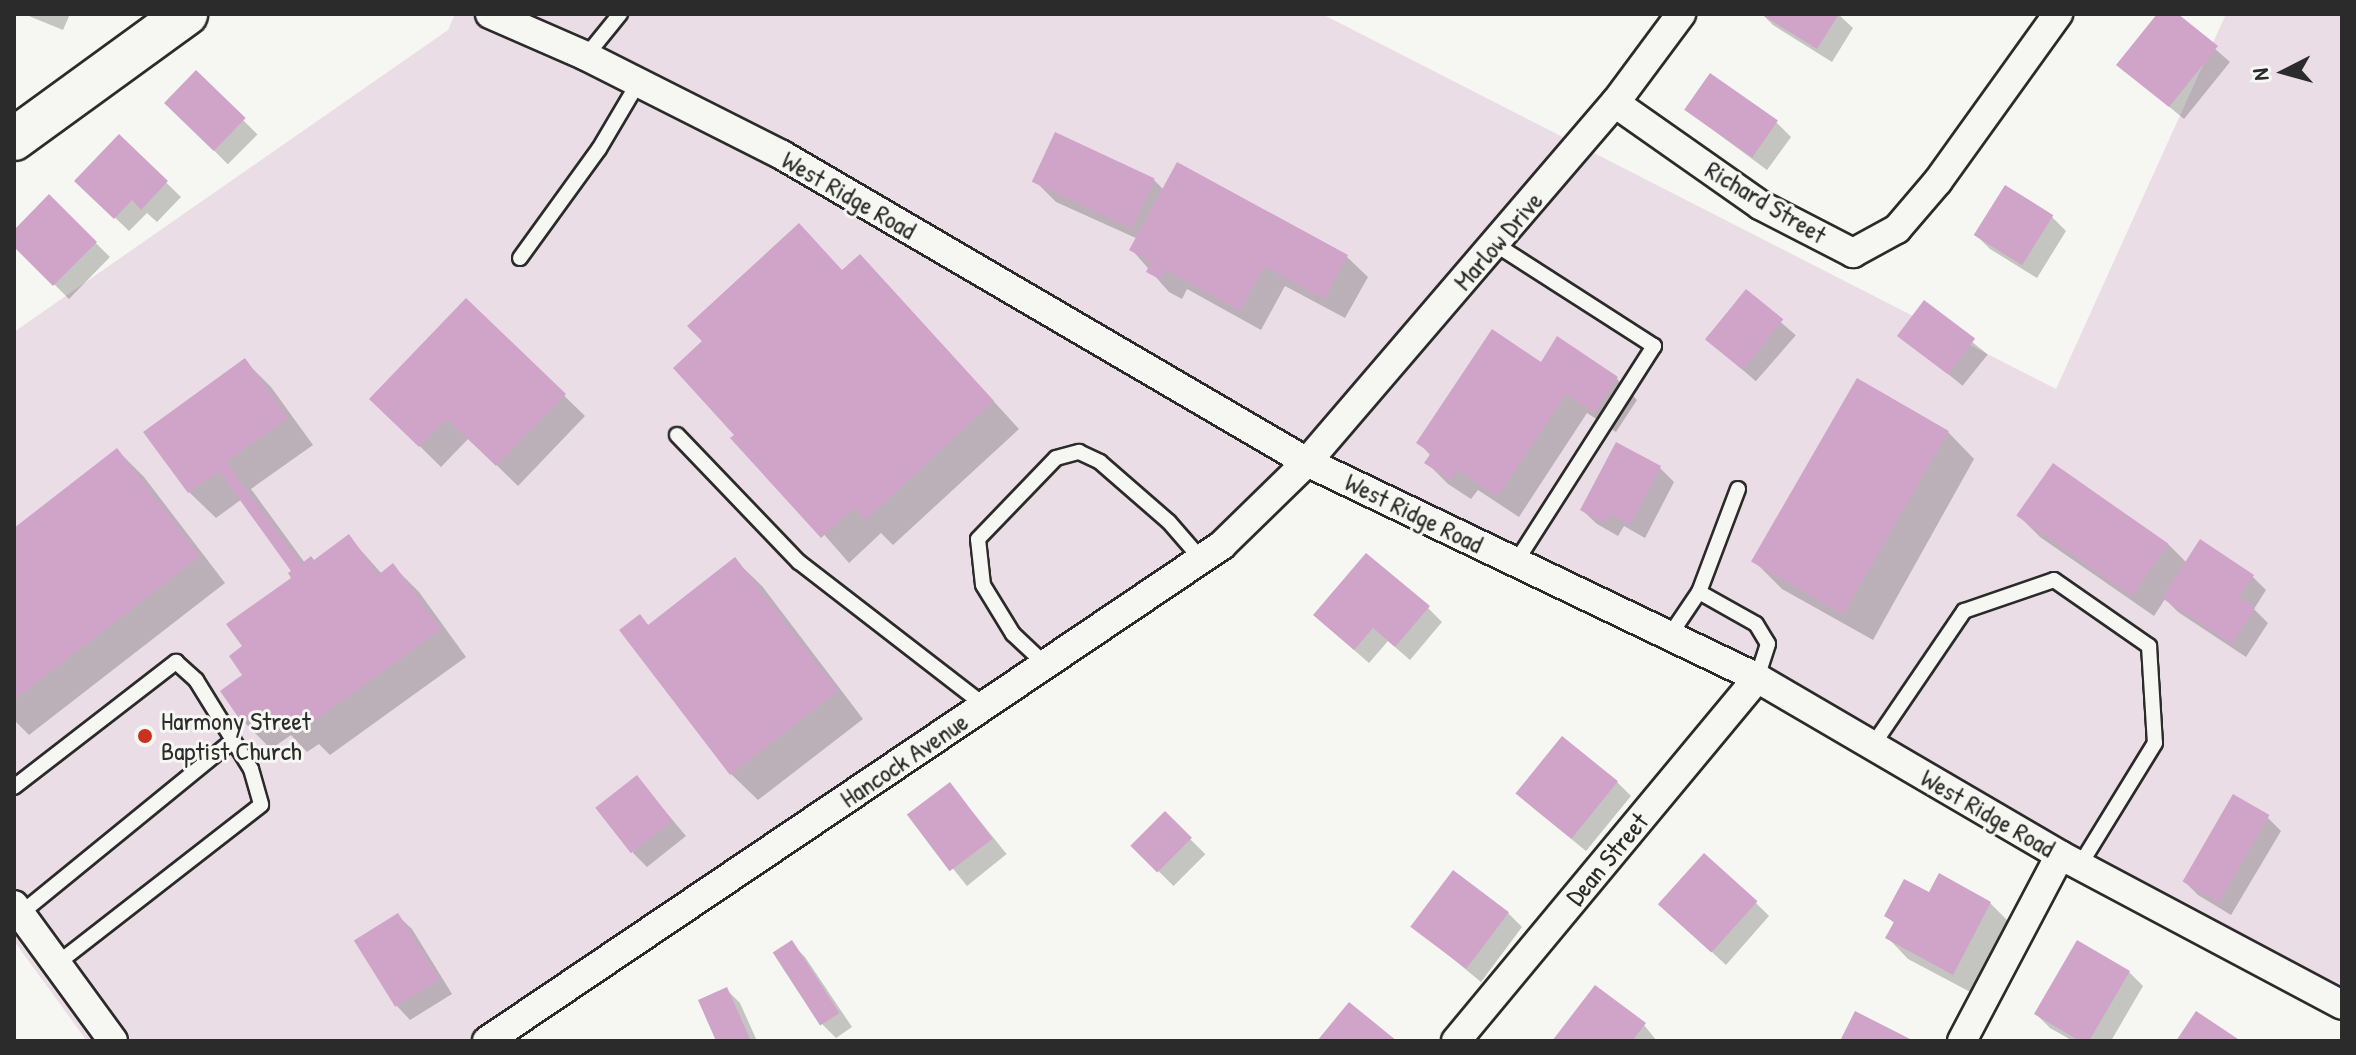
<!DOCTYPE html>
<style>
body{margin:0}
#map{position:relative;width:2356px;height:1055px;overflow:hidden;background:#f6f6f2;font-family:"Patrick Hand",sans-serif}
div>[style]{position:absolute}
.built>*{inset:0;background:#ebdde6}
.shadow>*{inset:0;background:#0003;transform-origin:0 0}
.building>*{inset:0;background:#d0a4c9;transform-origin:0 0}
.roads{filter:drop-shadow(2px 0 #2b2b2b) drop-shadow(-2px 0 #2b2b2b) drop-shadow(0 2px #2b2b2b) drop-shadow(0 -2px #2b2b2b)}
.lane>*{height:14px;margin:-7px;padding:0 7px;transform-origin:7px;border-radius:7px;background:#f6f6f2}
.street>*{height:28px;margin:-14px;padding:0 14px;transform-origin:14px;border-radius:14px;background:#f6f6f2}
.secondary>*{height:42px;margin:-21px;padding:0 21px;transform-origin:21px;border-radius:21px;background:#f6f6f2}
.dots>*{width:22px;height:22px;translate:-50% -50%;box-sizing:border-box;border:4px solid #f6f6f2;border-radius:50%}
span{translate:-50% -50%;white-space:nowrap;text-align:center;line-height:1.15;-webkit-text-stroke:6px #f6f6f2;paint-order:stroke}
.street-label{font-size:26px;color:#2b2b2b}
.poi-label{font-size:26px;color:#2b2b2b}
.left{translate:0 -50%;text-align:left}
.frame{position:absolute;inset:0;border:16px solid #2b2b2b;pointer-events:none}
.north{position:absolute;left:2244px;top:32px;width:80px;height:80px;-webkit-text-stroke:6px #f6f6f2;paint-order:stroke;rotate:264deg;font-size:22px;font-weight:700;line-height:32px;text-align:center;color:#2b2b2b}
.north::after{content:'';display:block;margin:auto;width:28px;height:36px;background:#2b2b2b;clip-path:polygon(50% 0,100% 100%,50% 72%,0 100%)}
</style>
<div id="map">
<div class="built">
<div style="clip-path:polygon(455px 14px,1322px 14px,2056px 389px,2226px 14px,2342px 14px,2342px 992px,1315px 459px,1072px 640px,500px 1041px,87px 1041px,14px 941px,14px 332px,448px 30px)"></div>
</div>
<div class="shadow">
<div style="clip-path:polygon(24px 14px,70px 14px,63px 30px)"></div>
<div style="clip-path:polygon(1762px 14px,1838px 14px,1853px 28px,1832px 62px,1773px 25px)"></div>
<div style="clip-path:polygon(2160px 14px,2175px 14px,2230px 62px,2184px 119px,2119px 65px)"></div>
<div style="left:196px;top:73px;width:87px;height:42px;rotate:45deg"></div>
<div style="clip-path:polygon(1686px 110px,1777px 123px,1791px 137px,1767px 170px)"></div>
<div style="clip-path:polygon(1056px 134px,1154px 180px,1164px 190px,1347px 257px,1368px 277px,1345px 318px,1285px 286px,1261px 330px,1187px 289px,1182px 299px,1169px 292px,1132px 250px,1138px 239px,1056px 202px,1035px 181px)"></div>
<div style="clip-path:polygon(119px 137px,181px 197px,157px 222px,147px 213px,129px 231px,77px 181px)"></div>
<div style="clip-path:polygon(49px 197px,110px 257px,69px 299px,14px 244px,14px 233px)"></div>
<div style="clip-path:polygon(2052px 217px,2066px 231px,2037px 278px,1990px 249px,1976px 235px)"></div>
<div style="clip-path:polygon(843px 272px,886px 283px,1019px 429px,893px 545px,881px 533px,849px 563px,737px 435px,705px 341px)"></div>
<div style="left:1746px;top:292px;width:66px;height:61px;rotate:41deg"></div>
<div style="clip-path:polygon(466px 300px,585px 416px,518px 486px,469px 438px,441px 467px,372px 399px)"></div>
<div style="left:1924px;top:303px;width:82px;height:40px;rotate:39deg"></div>
<div style="clip-path:polygon(245px 361px,271px 387px,313px 445px,251px 489px,305px 563px,314px 562px,349px 537px,382px 574px,393px 566px,419px 592px,466px 657px,330px 755px,319px 744px,307px 752px,291px 735px,271px 749px,245px 723px,244px 646px,293px 578px,294px 571px,242px 499px,216px 518px,189px 492px)"></div>
<div style="clip-path:polygon(1541px 364px,1617px 379px,1637px 400px,1616px 432px,1587px 413px,1519px 517px,1478px 490px,1471px 499px,1448px 484px,1427px 463px,1431px 456px,1419px 443px)"></div>
<div style="clip-path:polygon(1948px 432px,1974px 459px,1873px 640px,1782px 589px,1755px 562px)"></div>
<div style="clip-path:polygon(1617px 445px,1660px 468px,1674px 482px,1645px 538px,1624px 526px,1618px 536px,1597px 524px,1582px 510px)"></div>
<div style="clip-path:polygon(117px 450px,144px 477px,225px 583px,29px 735px,14px 720px,14px 530px)"></div>
<div style="clip-path:polygon(2019px 516px,2168px 544px,2187px 563px,2252px 576px,2266px 590px,2254px 609px,2268px 623px,2246px 657px,2178px 612px,2165px 599px,2154px 616px,2040px 537px)"></div>
<div style="clip-path:polygon(735px 560px,762px 586px,863px 719px,758px 800px,731px 774px,640px 617px,649px 626px)"></div>
<div style="clip-path:polygon(1428px 608px,1442px 622px,1410px 660px,1388px 641px,1369px 663px,1330px 629px)"></div>
<div style="clip-path:polygon(637px 778px,686px 836px,647px 867px,633px 853px)"></div>
<div style="clip-path:polygon(1617px 782px,1631px 796px,1586px 851px,1532px 807px)"></div>
<div style="left:950px;top:784px;width:90px;height:51px;rotate:51deg"></div>
<div style="left:1165px;top:814px;width:57px;height:45px;rotate:45deg"></div>
<div style="clip-path:polygon(2267px 817px,2281px 831px,2231px 915px,2198px 895px,2184px 881px)"></div>
<div style="clip-path:polygon(1929px 895px,1990px 903px,2011px 924px,1974px 994px,1908px 959px,1888px 938px,1895px 924px,1887px 916px)"></div>
<div style="clip-path:polygon(1755px 902px,1769px 916px,1726px 965px,1675px 918px)"></div>
<div style="clip-path:polygon(1508px 913px,1522px 927px,1481px 982px,1413px 926px)"></div>
<div style="clip-path:polygon(397px 915px,412px 929px,452px 994px,410px 1020px,396px 1005px)"></div>
<div style="clip-path:polygon(791px 943px,805px 957px,852px 1027px,836px 1038px,822px 1024px)"></div>
<div style="clip-path:polygon(2129px 972px,2143px 986px,2111px 1041px,2073px 1041px,2050px 1028px,2036px 1014px)"></div>
<div style="clip-path:polygon(726px 989px,740px 1003px,757px 1041px,718px 1041px)"></div>
<div style="clip-path:polygon(1644px 1025px,1657px 1041px,1555px 1041px)"></div>
</div>
<div class="building">
<div style="clip-path:polygon(1761px 14px,1839px 14px,1817px 49px)"></div>
<div style="clip-path:polygon(2157px 14px,2178px 14px,2218px 46px,2169px 107px,2116px 65px)"></div>
<div style="left:196px;top:70px;width:69px;height:46px;rotate:44deg"></div>
<div style="left:1710px;top:73px;width:83px;height:45px;rotate:35deg"></div>
<div style="left:1055px;top:132px;width:110px;height:55px;rotate:25deg"></div>
<div style="clip-path:polygon(119px 134px,168px 181px,141px 210px,132px 200px,114px 219px,74px 181px)"></div>
<div style="clip-path:polygon(1177px 162px,1348px 255px,1324px 299px,1264px 266px,1240px 311px,1166px 270px,1161px 280px,1146px 272px,1151px 262px,1129px 250px)"></div>
<div style="left:2005px;top:185px;width:57px;height:59px;rotate:32deg"></div>
<div style="clip-path:polygon(49px 194px,97px 242px,53px 286px,14px 247px,14px 230px)"></div>
<div style="clip-path:polygon(799px 223px,842px 270px,860px 254px,994px 401px,865px 520px,854px 508px,821px 538px,730px 438px,734px 435px,673px 368px,702px 341px,687px 326px)"></div>
<div style="left:1746px;top:289px;width:48px;height:65px;rotate:39deg"></div>
<div style="clip-path:polygon(466px 298px,566px 394px,496px 466px,447px 419px,419px 447px,369px 399px)"></div>
<div style="left:1924px;top:300px;width:64px;height:45px;rotate:37deg"></div>
<div style="clip-path:polygon(1492px 329px,1541px 362px,1557px 336px,1618px 377px,1594px 413px,1566px 394px,1497px 497px,1457px 470px,1450px 480px,1424px 463px,1431px 453px,1416px 443px)"></div>
<div style="clip-path:polygon(245px 358px,288px 418px,226px 462px,301px 564px,311px 556px,314px 560px,349px 534px,378px 575px,393px 563px,441px 629px,302px 730px,293px 717px,279px 726px,266px 707px,243px 724px,220px 691px,242px 675px,229px 656px,242px 646px,226px 624px,291px 578px,288px 573px,291px 571px,219px 471px,188px 493px,143px 432px)"></div>
<div style="left:1857px;top:378px;width:106px;height:212px;rotate:30deg"></div>
<div style="clip-path:polygon(1616px 442px,1661px 466px,1630px 525px,1609px 514px,1604px 523px,1580px 510px)"></div>
<div style="clip-path:polygon(117px 448px,200px 556px,14px 700px,14px 528px)"></div>
<div style="left:2053px;top:463px;width:141px;height:64px;rotate:35deg"></div>
<div style="clip-path:polygon(2200px 539px,2254px 575px,2239px 597px,2255px 608px,2232px 644px,2162px 598px)"></div>
<div style="clip-path:polygon(1366px 553px,1430px 606px,1395px 647px,1373px 628px,1354px 650px,1313px 615px)"></div>
<div style="clip-path:polygon(735px 557px,838px 691px,730px 775px,619px 630px,640px 614px,648px 625px)"></div>
<div style="left:1562px;top:736px;width:72px;height:74px;rotate:39deg"></div>
<div style="left:637px;top:775px;width:58px;height:53px;rotate:52deg"></div>
<div style="left:950px;top:782px;width:71px;height:54px;rotate:53deg"></div>
<div style="left:2233px;top:794px;width:42px;height:101px;rotate:30deg"></div>
<div style="left:1165px;top:811px;width:38px;height:49px;rotate:45deg"></div>
<div style="left:1704px;top:853px;width:72px;height:69px;rotate:42deg"></div>
<div style="left:1453px;top:870px;width:70px;height:71px;rotate:37deg"></div>
<div style="clip-path:polygon(1939px 873px,1991px 902px,1953px 975px,1885px 938px,1894px 922px,1884px 916px,1904px 879px,1929px 892px)"></div>
<div style="left:398px;top:913px;width:78px;height:52px;rotate:58deg"></div>
<div style="left:792px;top:940px;width:87px;height:23px;rotate:57deg"></div>
<div style="clip-path:polygon(2077px 940px,2130px 971px,2089px 1041px,2080px 1041px,2034px 1014px)"></div>
<div style="clip-path:polygon(1595px 985px,1646px 1023px,1632px 1041px,1552px 1041px)"></div>
<div style="clip-path:polygon(727px 987px,751px 1041px,716px 1041px,698px 1000px)"></div>
<div style="clip-path:polygon(1349px 1002px,1397px 1041px,1317px 1041px)"></div>
<div style="clip-path:polygon(1855px 1011px,1914px 1041px,1840px 1041px)"></div>
<div style="clip-path:polygon(2196px 1011px,2241px 1041px,2176px 1041px)"></div>
</div>
<div class="roads">
<div class="lane">
<div style="left:586px;top:56px;width:54px;rotate:-51deg"></div>
<div style="left:1495px;top:244px;width:189px;rotate:32.7deg"></div>
<div style="left:1654px;top:346px;width:256px;rotate:122.6deg"></div>
<div style="left:520px;top:258px;width:135px;rotate:-54.1deg"></div>
<div style="left:599px;top:149px;width:77px;rotate:-59.4deg"></div>
<div style="left:677px;top:435px;width:176px;rotate:46.2deg"></div>
<div style="left:799px;top:562px;width:234px;rotate:37.7deg"></div>
<div style="left:1738px;top:489px;width:110px;rotate:110.7deg"></div>
<div style="left:1699px;top:592px;width:65px;rotate:29.3deg"></div>
<div style="left:1756px;top:624px;width:23px;rotate:59deg"></div>
<div style="left:1768px;top:644px;width:36px;rotate:108deg"></div>
<div style="left:1670px;top:635px;width:52px;rotate:-56deg"></div>
<div style="left:1045px;top:664px;width:44px;rotate:-136.8deg"></div>
<div style="left:1013px;top:634px;width:57px;rotate:-121.5deg"></div>
<div style="left:983px;top:585px;width:46px;rotate:-96.2deg"></div>
<div style="left:978px;top:539px;width:112px;rotate:-46.1deg"></div>
<div style="left:1056px;top:458px;width:24px;rotate:-15deg"></div>
<div style="left:1079px;top:452px;width:23px;rotate:25deg"></div>
<div style="left:1100px;top:462px;width:91px;rotate:41deg"></div>
<div style="left:1169px;top:522px;width:49px;rotate:49.1deg"></div>
<div style="left:1873px;top:745px;width:162px;rotate:-55.8deg"></div>
<div style="left:1964px;top:611px;width:95px;rotate:-19deg"></div>
<div style="left:2054px;top:580px;width:116px;rotate:34.8deg"></div>
<div style="left:2149px;top:646px;width:97px;rotate:86.5deg"></div>
<div style="left:2155px;top:743px;width:143px;rotate:121.6deg"></div>
<div style="left:14px;top:787px;width:205px;rotate:-37.7deg"></div>
<div style="left:176px;top:662px;width:27px;rotate:42deg"></div>
<div style="left:196px;top:680px;width:105px;rotate:58.3deg"></div>
<div style="left:251px;top:769px;width:37px;rotate:74deg"></div>
<div style="left:261px;top:805px;width:259px;rotate:142.1deg"></div>
<div style="left:20px;top:914px;width:275px;rotate:-39.2deg"></div>
</div>
<div class="street">
<div style="left:490px;top:14px;width:105px;rotate:23.6deg"></div>
<div style="left:586px;top:56px;width:220px;rotate:26.8deg"></div>
<div style="left:782px;top:155px;width:608px;rotate:30.32deg"></div>
<div style="left:1307px;top:462px;width:499px;rotate:25.6deg"></div>
<div style="left:1757px;top:678px;width:351px;rotate:30.3deg"></div>
<div style="left:2060px;top:855px;width:319px;rotate:28deg"></div>
<div style="left:1615px;top:103px;width:177px;rotate:35.1deg"></div>
<div style="left:1760px;top:205px;width:105px;rotate:27.3deg"></div>
<div style="left:1853px;top:253px;width:50px;rotate:-28.6deg"></div>
<div style="left:1897px;top:229px;width:63px;rotate:-49.5deg"></div>
<div style="left:1938px;top:181px;width:206px;rotate:-54.3deg"></div>
<div style="left:14px;top:905px;width:168px;rotate:53.9deg"></div>
<div style="left:487px;top:1041px;width:887px;rotate:-34.01deg"></div>
<div style="left:1222px;top:545px;width:119px;rotate:-44.3deg"></div>
<div style="left:1307px;top:462px;width:473px;rotate:-49.4deg"></div>
<div style="left:1615px;top:103px;width:111px;rotate:-53.4deg"></div>
<div style="left:1456px;top:1041px;width:472px;rotate:-50.3deg"></div>
<div style="left:1962px;top:1041px;width:210px;rotate:-62.2deg"></div>
</div>
<div class="secondary">
<div style="left:14px;top:139px;width:213px;rotate:-36deg"></div>
</div>
</div>
<div class="dots">
<div style="left:145px;top:736px;background:#c8321e"></div>
</div>
<div class="street-label">
<span style="left:849px;top:195px;rotate:30deg">West Ridge Road</span>
<span style="left:1766px;top:202px;rotate:31deg">Richard Street</span>
<span style="left:1498px;top:241px;rotate:-49deg">Marlow Drive</span>
<span style="left:1414px;top:513px;rotate:26deg">West Ridge Road</span>
<span style="left:904px;top:760px;rotate:-34deg">Hancock Avenue</span>
<span style="left:1988px;top:813px;rotate:30deg">West Ridge Road</span>
<span style="left:1607px;top:859px;rotate:-50deg">Dean Street</span>
</div>
<div class="poi-label">
<span class="left" style="left:161px;top:736px">Harmony Street<br>Baptist Church</span>
</div>
<div class="frame"></div>
<div class="north">N</div>
</div>
